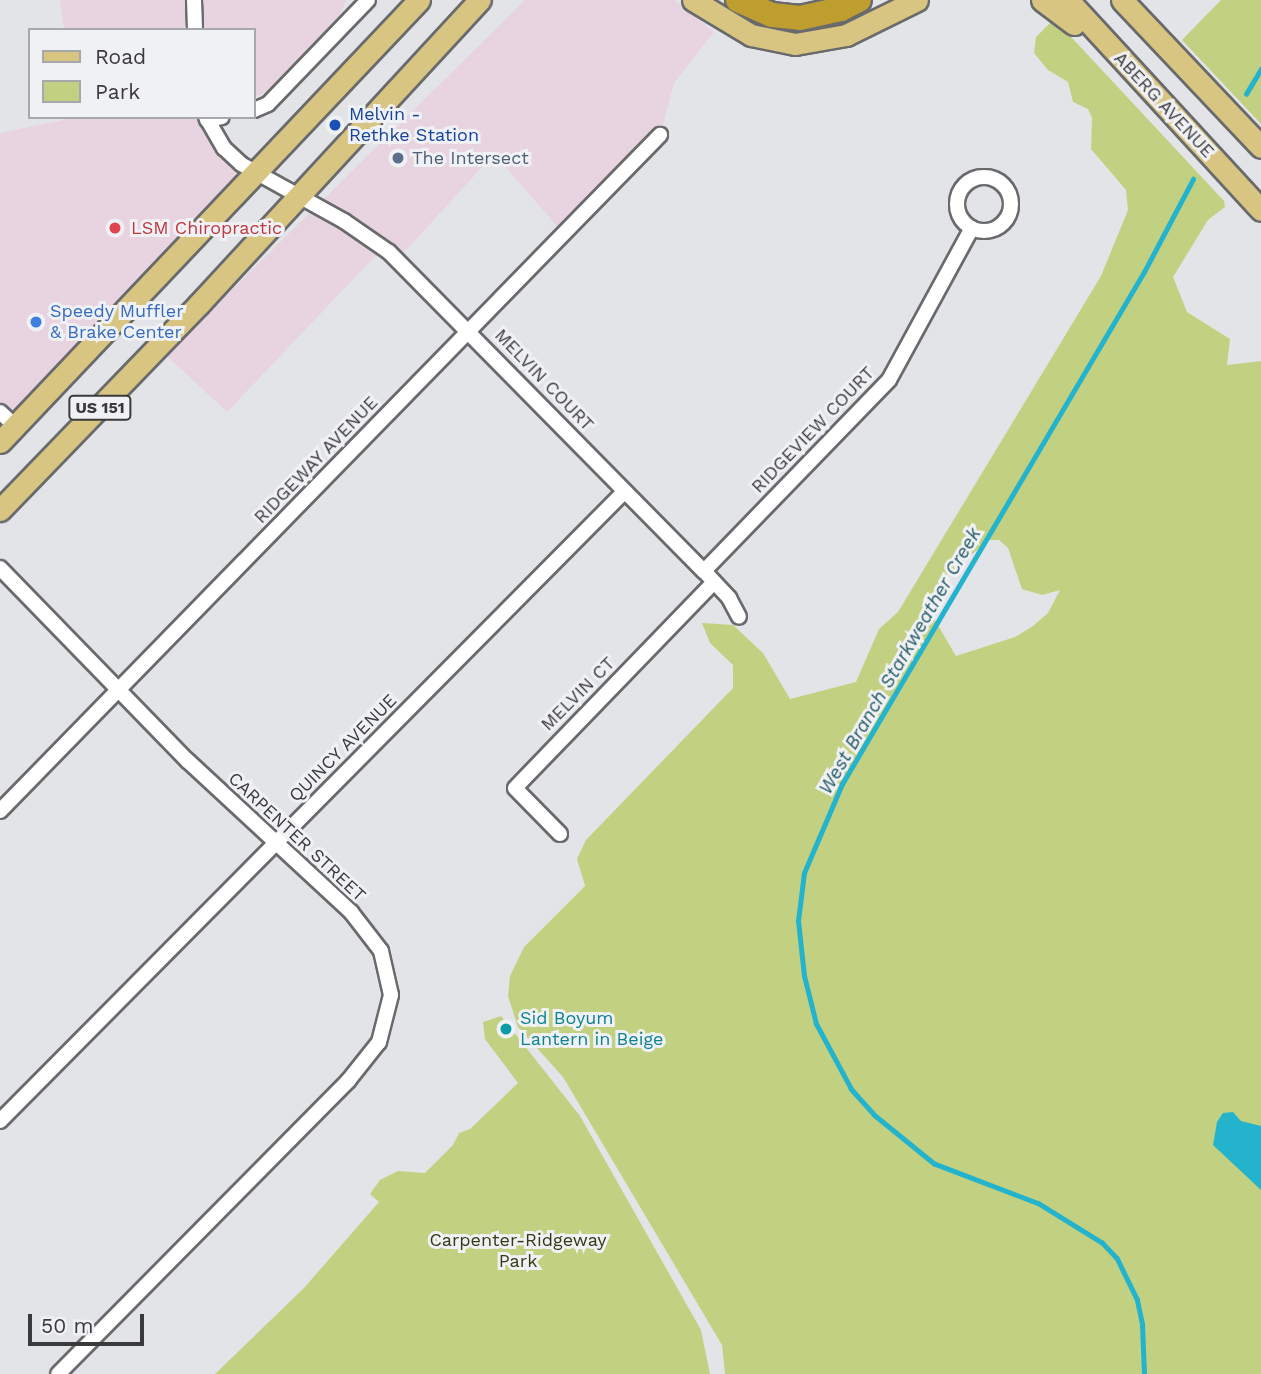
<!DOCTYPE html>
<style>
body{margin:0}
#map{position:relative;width:1261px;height:1374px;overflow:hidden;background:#e3e4e7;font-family:"Work Sans",sans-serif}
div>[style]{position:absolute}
.commercial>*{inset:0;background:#e8d3e1}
.green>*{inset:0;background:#c2d081}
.water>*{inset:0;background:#24b3cd}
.stream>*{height:4.5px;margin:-2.25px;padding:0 2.25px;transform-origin:2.25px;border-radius:2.25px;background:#24b3cd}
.roads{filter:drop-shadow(2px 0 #696a6c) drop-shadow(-2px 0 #696a6c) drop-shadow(0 2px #696a6c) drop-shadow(0 -2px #696a6c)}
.minor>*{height:14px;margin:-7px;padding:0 7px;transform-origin:7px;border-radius:7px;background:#fff}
.minor>.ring{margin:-7px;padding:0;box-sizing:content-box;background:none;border:14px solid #fff;border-radius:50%}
.primary>*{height:21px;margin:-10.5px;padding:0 10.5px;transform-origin:10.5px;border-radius:10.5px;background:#d8c582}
.motorway>*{height:24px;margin:-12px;padding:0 12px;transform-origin:12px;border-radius:12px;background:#be9e2f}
.dots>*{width:19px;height:19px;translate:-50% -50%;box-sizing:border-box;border:4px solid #f0f1f4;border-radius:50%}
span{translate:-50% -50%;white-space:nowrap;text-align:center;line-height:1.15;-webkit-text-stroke:6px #f0f1f4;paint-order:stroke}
.shield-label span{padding:2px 5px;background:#f0f1f4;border:2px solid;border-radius:5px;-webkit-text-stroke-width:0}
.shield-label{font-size:16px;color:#3a3a3b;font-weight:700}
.street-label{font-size:18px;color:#3a3a3b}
.transit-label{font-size:18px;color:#164399}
.left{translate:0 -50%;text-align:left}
.service-label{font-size:18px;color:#4e5e75}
.health-label{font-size:18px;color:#be3a42}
.shop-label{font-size:18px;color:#366cbe}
.culture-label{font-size:18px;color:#0d838f}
.park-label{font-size:18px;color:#343a13}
.water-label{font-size:19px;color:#275c67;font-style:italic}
.legend{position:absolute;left:28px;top:28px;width:228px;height:91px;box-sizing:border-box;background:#f0f1f4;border:2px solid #a7a8aa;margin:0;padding:9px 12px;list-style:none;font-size:21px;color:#3a3a3b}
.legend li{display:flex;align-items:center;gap:14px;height:35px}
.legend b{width:35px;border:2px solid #a7a8aa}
.scale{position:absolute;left:28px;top:1314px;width:116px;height:32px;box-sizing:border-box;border:4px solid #3a3a3b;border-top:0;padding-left:9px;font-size:21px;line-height:24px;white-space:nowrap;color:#3a3a3b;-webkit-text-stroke:5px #f0f1f4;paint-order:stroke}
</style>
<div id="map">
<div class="commercial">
<div style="clip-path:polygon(60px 0,346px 0,337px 22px,269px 91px,254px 97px,254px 30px,64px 30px)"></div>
<div style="clip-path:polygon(525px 0,675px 0,714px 32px,674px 83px,660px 135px,564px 234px,494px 154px,397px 260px,383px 248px,227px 412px,166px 355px)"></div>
<div style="clip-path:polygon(77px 117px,209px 117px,256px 173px,0 442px,0 133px)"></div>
</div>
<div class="green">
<div style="clip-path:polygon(1221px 0,1261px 0,1261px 124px,1182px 40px)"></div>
<div style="clip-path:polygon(evenodd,1051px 22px,1060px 25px,1224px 201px,1225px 207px,1208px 220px,1173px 277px,1187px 312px,1230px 339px,1227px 365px,1261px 361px,1261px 1374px,725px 1374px,722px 1345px,563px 1077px,518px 1027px,508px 996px,510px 976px,524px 947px,585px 886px,577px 859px,586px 840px,733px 688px,733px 665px,710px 643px,702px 623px,733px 625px,763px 653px,790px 699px,856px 682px,879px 629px,898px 612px,1101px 276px,1128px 210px,1126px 190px,1091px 149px,1092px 118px,1088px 109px,1073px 102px,1068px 82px,1048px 70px,1034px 53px,1036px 37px,1051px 22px,989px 540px,999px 540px,1008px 548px,1022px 589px,1042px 595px,1060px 590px,1048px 613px,1033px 626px,1015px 637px,956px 656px,929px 610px,929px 600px,940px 581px,989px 540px)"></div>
<div style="clip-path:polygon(501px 1016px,580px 1116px,701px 1330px,710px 1374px,215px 1374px,304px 1288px,379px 1202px,370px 1194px,380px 1180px,398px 1171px,425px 1173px,453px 1145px,459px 1133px,470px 1129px,518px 1083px,485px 1039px,483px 1022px)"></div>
</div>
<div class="water">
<div style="clip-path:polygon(1233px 1112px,1241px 1121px,1261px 1126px,1261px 1190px,1213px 1145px,1217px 1122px,1223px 1113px)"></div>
</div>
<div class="stream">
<div style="left:1246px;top:94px;width:29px;rotate:-59deg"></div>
<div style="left:1144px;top:1374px;width:50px;rotate:-92.3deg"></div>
<div style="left:1142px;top:1324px;width:25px;rotate:-102deg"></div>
<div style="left:1137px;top:1300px;width:46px;rotate:-116deg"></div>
<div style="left:1117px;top:1259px;width:22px;rotate:-133deg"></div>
<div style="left:1102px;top:1243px;width:74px;rotate:-148.2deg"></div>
<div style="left:1039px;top:1204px;width:112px;rotate:-159.1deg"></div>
<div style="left:934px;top:1164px;width:76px;rotate:-140.9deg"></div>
<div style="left:875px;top:1116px;width:36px;rotate:-132deg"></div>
<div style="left:851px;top:1089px;width:74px;rotate:-118.3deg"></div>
<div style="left:816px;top:1024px;width:49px;rotate:-104deg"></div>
<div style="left:804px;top:976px;width:55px;rotate:-96.2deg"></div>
<div style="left:798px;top:921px;width:48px;rotate:-82.9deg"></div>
<div style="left:804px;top:873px;width:97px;rotate:-66.9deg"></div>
<div style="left:842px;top:784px;width:594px;rotate:-59.47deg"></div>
<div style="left:1144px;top:272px;width:105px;rotate:-62.2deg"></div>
</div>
<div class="roads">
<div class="minor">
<div style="left:194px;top:0;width:30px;rotate:88deg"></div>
<div style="left:254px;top:110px;width:15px;rotate:-23deg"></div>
<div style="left:268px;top:104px;width:144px;rotate:-46.1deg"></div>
<div style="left:206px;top:117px;width:36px;rotate:60deg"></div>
<div style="left:224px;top:148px;width:23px;rotate:43deg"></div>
<div style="left:241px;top:164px;width:118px;rotate:29deg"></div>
<div style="left:344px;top:221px;width:55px;rotate:34.6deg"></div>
<div style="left:389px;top:252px;width:448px;rotate:45.4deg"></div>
<div style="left:704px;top:571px;width:37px;rotate:47deg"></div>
<div style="left:729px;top:598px;width:21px;rotate:62deg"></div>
<div style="left:207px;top:120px;width:15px;rotate:-11deg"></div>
<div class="ring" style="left:957px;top:177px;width:40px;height:40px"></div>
<div style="left:0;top:412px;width:21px;rotate:43deg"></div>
<div style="left:0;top:568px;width:269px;rotate:45.8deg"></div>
<div style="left:188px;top:761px;width:222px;rotate:42.8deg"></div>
<div style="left:351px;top:912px;width:49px;rotate:52.4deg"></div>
<div style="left:381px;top:951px;width:45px;rotate:77.2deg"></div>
<div style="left:391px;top:995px;width:49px;rotate:104.3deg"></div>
<div style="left:379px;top:1042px;width:50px;rotate:128.5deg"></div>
<div style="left:348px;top:1081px;width:412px;rotate:134.7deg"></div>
<div style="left:704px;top:571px;width:266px;rotate:-45.9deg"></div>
<div style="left:889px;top:380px;width:173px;rotate:-61.4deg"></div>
<div style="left:0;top:811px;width:945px;rotate:-45.69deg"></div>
<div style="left:560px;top:834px;width:64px;rotate:-134.4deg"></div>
<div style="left:515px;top:788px;width:286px;rotate:-46deg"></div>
<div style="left:0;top:1121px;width:887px;rotate:-45.23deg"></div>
</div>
<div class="primary">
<div style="left:693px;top:0;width:68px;rotate:31.1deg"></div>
<div style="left:751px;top:35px;width:45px;rotate:11.6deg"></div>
<div style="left:795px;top:44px;width:52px;rotate:-10deg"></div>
<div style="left:846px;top:35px;width:79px;rotate:-26.2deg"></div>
<div style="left:1042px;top:0;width:40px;rotate:37deg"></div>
<div style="left:1068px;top:0;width:285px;rotate:47.4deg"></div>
<div style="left:1122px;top:0;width:202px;rotate:46.6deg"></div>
<div style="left:0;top:442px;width:609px;rotate:-46.53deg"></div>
<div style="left:0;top:510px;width:286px;rotate:-46deg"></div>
<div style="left:199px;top:304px;width:414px;rotate:-47.3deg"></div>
</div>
<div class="motorway">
<div style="left:738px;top:0;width:37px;rotate:24deg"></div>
<div style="left:772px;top:15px;width:28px;rotate:6deg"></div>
<div style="left:800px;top:18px;width:42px;rotate:-12.4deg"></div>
<div style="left:841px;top:9px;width:20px;rotate:-27deg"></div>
</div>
</div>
<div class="dots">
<div style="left:335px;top:125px;background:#1a4fb4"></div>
<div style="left:398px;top:158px;background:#5c6f8a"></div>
<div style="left:115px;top:228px;background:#e0444e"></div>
<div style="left:36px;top:322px;background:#3f7fe0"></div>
<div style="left:506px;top:1029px;background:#0f9aa8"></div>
</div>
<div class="shield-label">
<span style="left:100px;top:408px">US 151</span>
</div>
<div class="street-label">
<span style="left:1164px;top:105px;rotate:47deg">ABERG AVENUE</span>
<span style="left:544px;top:380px;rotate:46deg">MELVIN COURT</span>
<span style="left:813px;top:430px;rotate:-46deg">RIDGEVIEW COURT</span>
<span style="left:316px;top:460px;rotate:-46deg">RIDGEWAY AVENUE</span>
<span style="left:578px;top:694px;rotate:-45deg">MELVIN CT</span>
<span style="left:343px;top:748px;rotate:-45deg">QUINCY AVENUE</span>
<span style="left:297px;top:837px;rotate:43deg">CARPENTER STREET</span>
</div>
<div class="transit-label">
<span class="left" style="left:349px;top:125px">Melvin -<br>Rethke Station</span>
</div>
<div class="service-label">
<span class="left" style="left:412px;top:158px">The Intersect</span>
</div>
<div class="health-label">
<span class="left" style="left:131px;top:228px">LSM Chiropractic</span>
</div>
<div class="shop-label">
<span class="left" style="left:50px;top:322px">Speedy Muffler<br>&amp; Brake Center</span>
</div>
<div class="culture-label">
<span class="left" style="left:520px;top:1029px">Sid Boyum<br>Lantern in Beige</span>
</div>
<div class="park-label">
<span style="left:518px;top:1251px">Carpenter-Ridgeway<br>Park</span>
</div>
<div class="water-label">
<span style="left:900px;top:661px;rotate:-60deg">West Branch Starkweather Creek</span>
</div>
<ul class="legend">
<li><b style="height:9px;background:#d8c582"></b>Road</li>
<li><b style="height:19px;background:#c2d081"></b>Park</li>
</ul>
<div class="scale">50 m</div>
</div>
